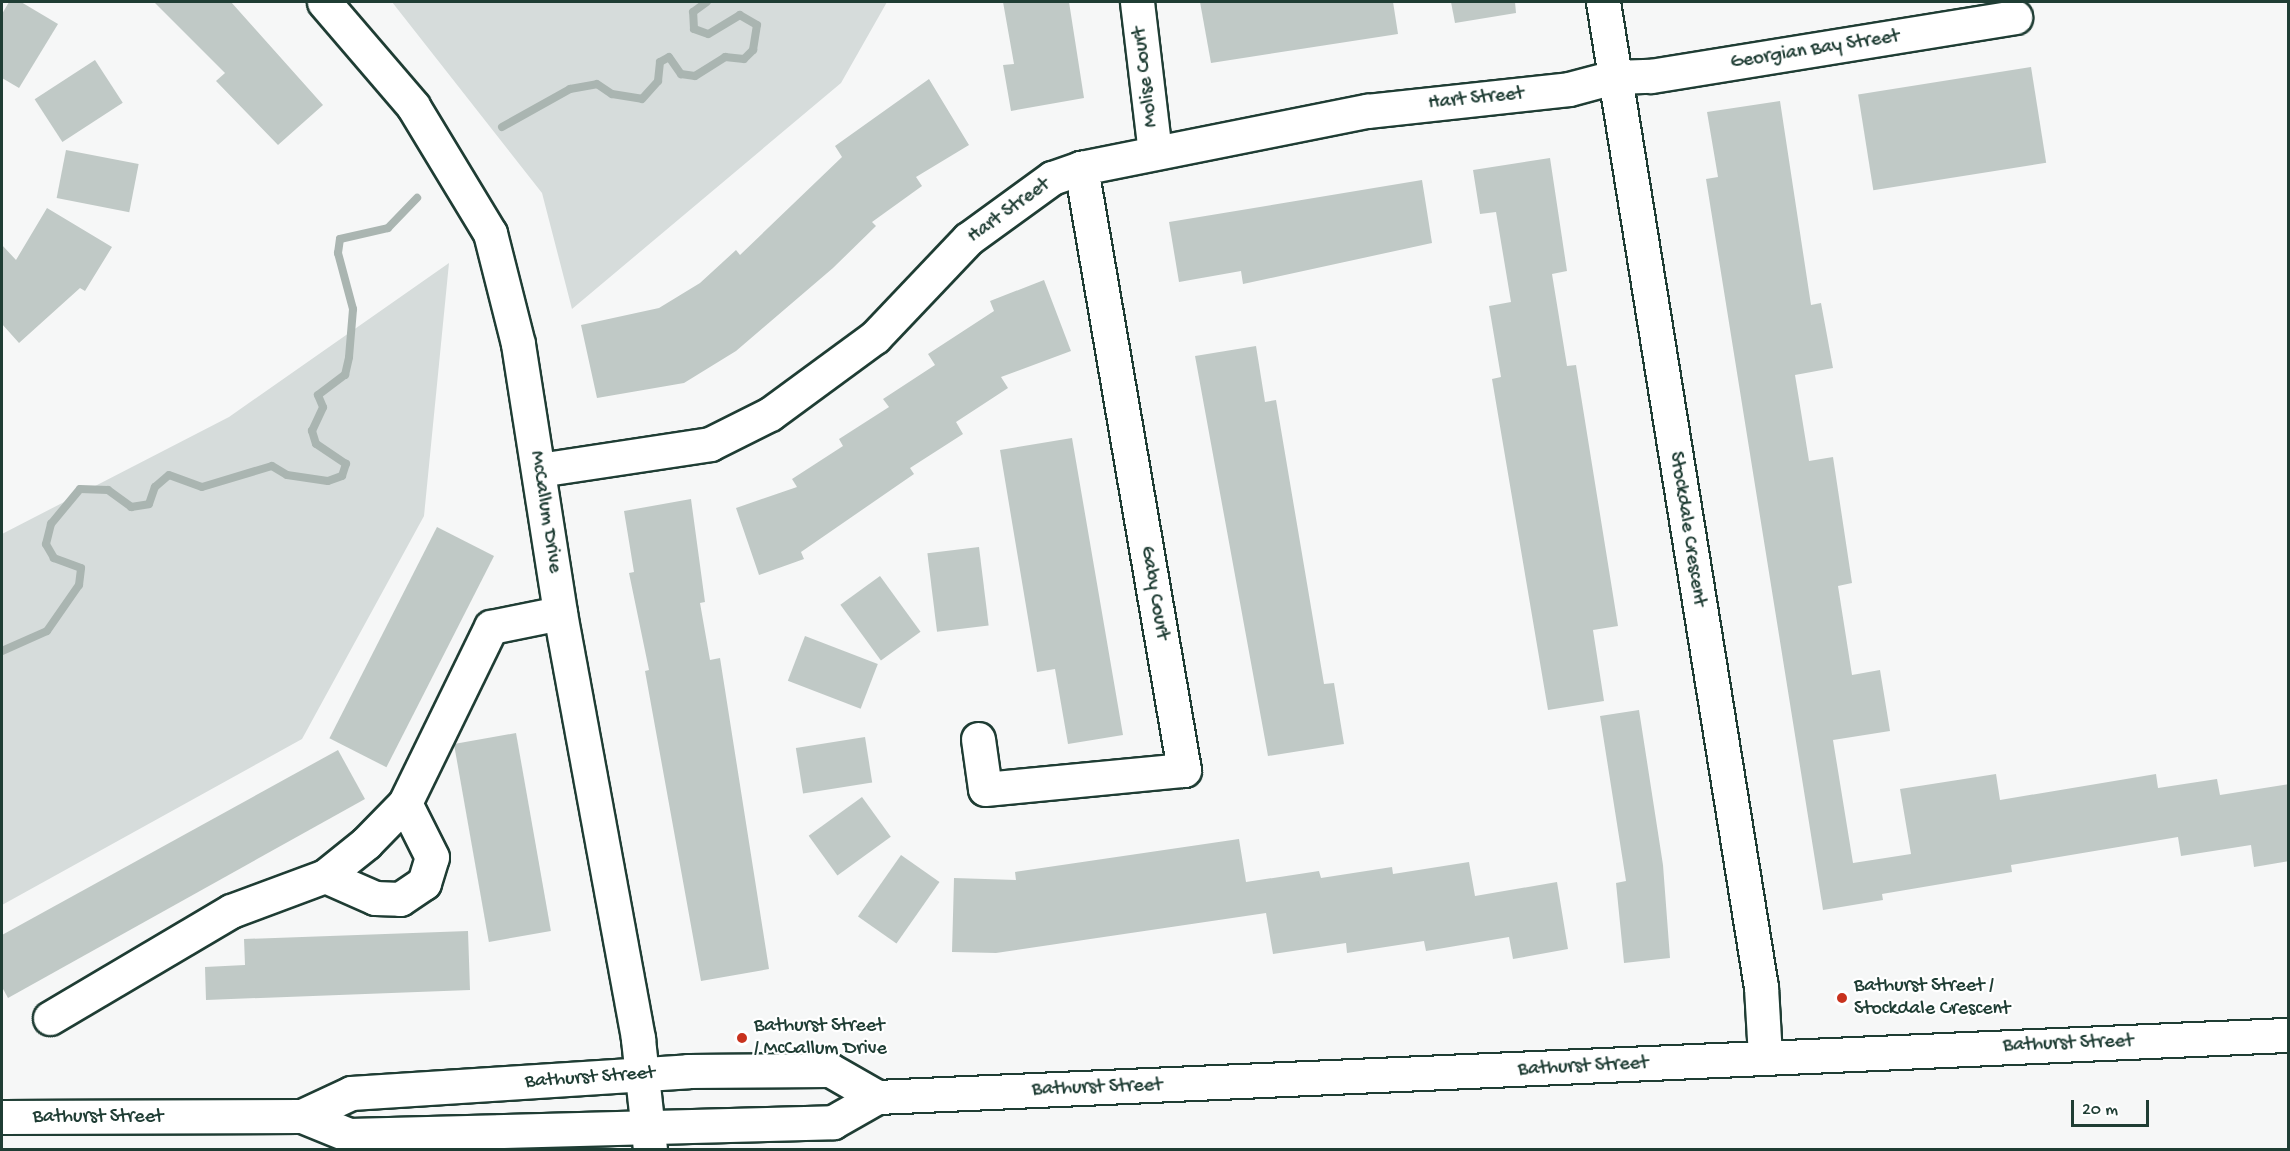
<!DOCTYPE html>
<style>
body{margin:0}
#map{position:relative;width:2290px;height:1151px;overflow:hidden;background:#f6f7f7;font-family:"Gochi Hand",sans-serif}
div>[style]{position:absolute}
.green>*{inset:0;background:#d6dcdb}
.stream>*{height:8px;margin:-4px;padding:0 4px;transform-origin:4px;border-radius:4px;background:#aab5b1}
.building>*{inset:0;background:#c0c9c6;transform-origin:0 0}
.roads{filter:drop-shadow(2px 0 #1f3d34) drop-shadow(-2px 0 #1f3d34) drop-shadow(0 2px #1f3d34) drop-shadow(0 -2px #1f3d34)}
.minor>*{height:33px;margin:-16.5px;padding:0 16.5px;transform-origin:16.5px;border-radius:16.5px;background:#fff}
.major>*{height:33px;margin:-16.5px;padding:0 16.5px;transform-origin:16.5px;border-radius:16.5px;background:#fff}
.dots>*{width:16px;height:16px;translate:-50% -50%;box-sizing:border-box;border:3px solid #fff;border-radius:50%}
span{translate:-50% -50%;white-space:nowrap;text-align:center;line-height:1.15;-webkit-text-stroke:4.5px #fff;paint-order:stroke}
.street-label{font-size:20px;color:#1f3d34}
.poi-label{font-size:20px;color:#1f3d34}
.left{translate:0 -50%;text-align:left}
.frame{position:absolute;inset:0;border:3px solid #1f3d34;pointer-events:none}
.scale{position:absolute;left:2071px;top:1100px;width:78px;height:27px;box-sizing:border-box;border:3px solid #1f3d34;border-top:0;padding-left:8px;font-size:18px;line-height:21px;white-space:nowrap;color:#1f3d34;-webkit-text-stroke:4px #fff;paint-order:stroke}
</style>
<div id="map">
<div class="green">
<div style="clip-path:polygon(392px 2px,887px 2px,841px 83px,572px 309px,542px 193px)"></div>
<div style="clip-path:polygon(449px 263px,424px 516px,302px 739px,2px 905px,2px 534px,229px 417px)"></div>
</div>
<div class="stream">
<div style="left:502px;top:127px;width:78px;rotate:-29.2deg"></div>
<div style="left:570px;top:89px;width:27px;rotate:-10deg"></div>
<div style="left:597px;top:84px;width:18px;rotate:34deg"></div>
<div style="left:612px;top:94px;width:30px;rotate:9deg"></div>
<div style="left:642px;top:99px;width:24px;rotate:-48deg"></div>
<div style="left:658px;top:81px;width:19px;rotate:-84deg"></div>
<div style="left:660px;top:62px;width:10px;rotate:-29deg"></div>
<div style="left:669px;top:57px;width:21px;rotate:55deg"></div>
<div style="left:681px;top:74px;width:14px;rotate:8deg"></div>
<div style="left:695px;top:76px;width:36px;rotate:-32deg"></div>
<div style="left:725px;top:57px;width:19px;rotate:6deg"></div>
<div style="left:744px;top:59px;width:13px;rotate:-45deg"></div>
<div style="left:753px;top:50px;width:25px;rotate:-81deg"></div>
<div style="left:757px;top:25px;width:20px;rotate:-150deg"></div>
<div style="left:740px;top:15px;width:37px;rotate:149deg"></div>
<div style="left:708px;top:34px;width:15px;rotate:-160deg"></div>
<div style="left:694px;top:29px;width:17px;rotate:-93deg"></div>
<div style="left:693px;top:12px;width:17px;rotate:-36deg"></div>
<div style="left:2px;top:651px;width:49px;rotate:-24deg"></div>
<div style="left:47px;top:631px;width:56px;rotate:-55.2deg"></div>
<div style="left:79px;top:585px;width:17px;rotate:-83deg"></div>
<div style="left:81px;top:568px;width:29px;rotate:-160deg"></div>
<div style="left:54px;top:558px;width:16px;rotate:-120deg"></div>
<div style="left:46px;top:544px;width:21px;rotate:-76deg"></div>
<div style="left:51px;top:524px;width:45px;rotate:-50.4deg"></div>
<div style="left:80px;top:489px;width:28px;rotate:2deg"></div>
<div style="left:108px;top:490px;width:29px;rotate:36deg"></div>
<div style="left:131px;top:507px;width:18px;rotate:-9deg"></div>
<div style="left:149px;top:504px;width:18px;rotate:-71deg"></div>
<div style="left:155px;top:487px;width:18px;rotate:-41deg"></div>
<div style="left:169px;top:475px;width:35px;rotate:20deg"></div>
<div style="left:202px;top:487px;width:73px;rotate:-16.7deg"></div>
<div style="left:272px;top:466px;width:17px;rotate:31deg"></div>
<div style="left:287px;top:475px;width:41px;rotate:8.3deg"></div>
<div style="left:328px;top:481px;width:15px;rotate:-20deg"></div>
<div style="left:342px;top:476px;width:13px;rotate:-72deg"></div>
<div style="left:346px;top:464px;width:36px;rotate:-146deg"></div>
<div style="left:316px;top:444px;width:14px;rotate:-107deg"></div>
<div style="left:312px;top:431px;width:26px;rotate:-65deg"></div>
<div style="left:323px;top:407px;width:13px;rotate:-113deg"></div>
<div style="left:318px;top:395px;width:34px;rotate:-37deg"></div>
<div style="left:345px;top:375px;width:18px;rotate:-77deg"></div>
<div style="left:349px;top:357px;width:48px;rotate:-85.2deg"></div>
<div style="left:353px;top:309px;width:58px;rotate:-105deg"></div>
<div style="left:338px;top:253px;width:14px;rotate:-82deg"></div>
<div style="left:340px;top:239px;width:49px;rotate:-12.9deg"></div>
<div style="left:388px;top:228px;width:42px;rotate:-46deg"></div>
</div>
<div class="building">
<div style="clip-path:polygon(9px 2px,21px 2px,58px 24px,19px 88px,2px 78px,2px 14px)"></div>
<div style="clip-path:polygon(154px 2px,231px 2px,323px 105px,278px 145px,216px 81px,225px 73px)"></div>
<div style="clip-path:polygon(1003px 2px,1069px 2px,1084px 98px,1011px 111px,1003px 65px,1014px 64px)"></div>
<div style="clip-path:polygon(1200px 2px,1393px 2px,1398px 34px,1211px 63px)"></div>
<div style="clip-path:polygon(1451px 2px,1515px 2px,1516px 13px,1455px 23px)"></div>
<div style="left:95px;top:60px;width:51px;height:72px;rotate:57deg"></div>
<div style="left:2031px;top:67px;width:97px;height:175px;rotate:81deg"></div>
<div style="clip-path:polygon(929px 79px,969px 145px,916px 177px,922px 186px,872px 222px,876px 226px,833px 268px,736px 351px,684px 383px,597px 398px,581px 325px,659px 308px,700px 283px,736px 250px,740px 255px,842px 157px,835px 146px)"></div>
<div style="clip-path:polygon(1780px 101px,1811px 305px,1821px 303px,1833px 368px,1795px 375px,1809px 461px,1833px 457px,1852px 583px,1838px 586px,1852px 675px,1880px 670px,1890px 731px,1833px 740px,1853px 863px,1911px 854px,1900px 789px,1996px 774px,2000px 800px,2156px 774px,2158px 788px,2217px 779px,2220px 795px,2289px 784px,2289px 861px,2254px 867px,2251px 845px,2181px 856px,2178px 837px,2011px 865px,2012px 872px,1882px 894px,1883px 900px,1823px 910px,1706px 179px,1718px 177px,1707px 112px)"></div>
<div style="left:66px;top:150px;width:74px;height:49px;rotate:11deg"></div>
<div style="clip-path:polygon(1550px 158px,1567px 271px,1552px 274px,1567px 366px,1576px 365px,1618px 626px,1593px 630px,1604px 701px,1548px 710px,1492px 379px,1501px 377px,1489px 306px,1511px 302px,1496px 212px,1480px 214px,1473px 170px)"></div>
<div style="clip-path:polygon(1422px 180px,1432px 243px,1243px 284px,1241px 271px,1179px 282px,1169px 222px)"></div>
<div style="clip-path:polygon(47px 208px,112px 247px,85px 291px,80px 288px,19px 343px,2px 324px,2px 245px,16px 260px)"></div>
<div style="clip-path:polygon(1044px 280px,1071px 351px,1001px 377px,1008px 388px,956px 422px,963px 434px,910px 468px,914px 474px,801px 552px,804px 559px,759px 575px,736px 508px,797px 487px,792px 479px,843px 446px,839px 439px,889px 407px,883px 399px,935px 365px,928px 354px,994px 311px,990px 301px)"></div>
<div style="clip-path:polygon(1256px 346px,1265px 402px,1276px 400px,1324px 684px,1334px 683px,1344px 744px,1268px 756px,1195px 356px)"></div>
<div style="clip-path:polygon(1072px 438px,1123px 735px,1068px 744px,1055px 669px,1037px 672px,1000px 450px)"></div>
<div style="clip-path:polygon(691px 499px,705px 602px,700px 603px,710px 660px,720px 658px,769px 969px,701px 981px,645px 671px,649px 670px,629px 573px,634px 572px,624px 511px)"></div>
<div style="left:437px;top:527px;width:64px;height:237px;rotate:27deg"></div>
<div style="left:979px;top:547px;width:79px;height:52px;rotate:83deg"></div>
<div style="left:880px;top:576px;width:69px;height:49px;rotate:54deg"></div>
<div style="left:805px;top:636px;width:78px;height:48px;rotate:21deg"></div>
<div style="clip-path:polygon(1639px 710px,1663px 865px,1670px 958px,1624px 963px,1616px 883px,1626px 881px,1600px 716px)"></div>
<div style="left:516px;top:733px;width:201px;height:63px;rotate:80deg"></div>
<div style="left:865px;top:737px;width:46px;height:70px;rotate:81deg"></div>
<div style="clip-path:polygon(338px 750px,365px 799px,8px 998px,2px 987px,2px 935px)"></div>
<div style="left:862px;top:797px;width:49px;height:66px;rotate:54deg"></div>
<div style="clip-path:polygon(1239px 839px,1246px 882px,1319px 871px,1321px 878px,1392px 867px,1393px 874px,1469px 862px,1475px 896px,1557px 882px,1568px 949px,1513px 959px,1509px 937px,1426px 951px,1424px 941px,1347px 953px,1346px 943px,1273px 954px,1266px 913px,996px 953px,952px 952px,954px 878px,1016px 880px,1015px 872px)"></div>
<div style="left:901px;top:855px;width:47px;height:75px;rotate:35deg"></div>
<div style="clip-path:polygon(468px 931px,470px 990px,206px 1000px,205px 967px,245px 965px,244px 939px)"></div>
</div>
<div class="roads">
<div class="minor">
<div style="left:324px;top:2px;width:137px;rotate:49.4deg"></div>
<div style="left:413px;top:106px;width:149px;rotate:58.8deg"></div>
<div style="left:490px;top:233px;width:114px;rotate:75.8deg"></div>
<div style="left:518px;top:344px;width:272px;rotate:81.1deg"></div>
<div style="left:560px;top:613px;width:433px;rotate:79.6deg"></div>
<div style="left:638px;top:1039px;width:112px;rotate:83.8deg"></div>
<div style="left:1137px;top:2px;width:151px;rotate:83.2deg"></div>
<div style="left:1603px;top:2px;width:998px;rotate:80.89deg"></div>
<div style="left:1761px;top:987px;width:70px;rotate:86.7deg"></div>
<div style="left:539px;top:470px;width:173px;rotate:-8.6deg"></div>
<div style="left:710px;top:444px;width:67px;rotate:-26.6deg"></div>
<div style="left:770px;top:414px;width:130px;rotate:-36.3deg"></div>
<div style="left:875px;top:337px;width:135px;rotate:-46.5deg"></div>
<div style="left:968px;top:239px;width:104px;rotate:-36deg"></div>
<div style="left:1052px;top:178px;width:31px;rotate:-19deg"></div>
<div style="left:1081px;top:168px;width:292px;rotate:-11.3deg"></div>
<div style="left:1367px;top:111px;width:203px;rotate:-6.2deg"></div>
<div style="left:1569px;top:89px;width:47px;rotate:-14.9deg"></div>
<div style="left:1614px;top:77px;width:37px;rotate:-2deg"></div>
<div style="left:1651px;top:76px;width:369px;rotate:-9.2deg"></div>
<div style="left:978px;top:739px;width:50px;rotate:82deg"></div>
<div style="left:985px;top:789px;width:200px;rotate:-5.5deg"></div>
<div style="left:1184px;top:770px;width:611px;rotate:-99.71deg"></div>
<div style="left:325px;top:876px;width:55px;rotate:23.7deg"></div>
<div style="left:375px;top:898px;width:25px;rotate:2deg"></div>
<div style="left:400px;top:899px;width:29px;rotate:-34deg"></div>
<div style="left:424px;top:883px;width:27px;rotate:-73deg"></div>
<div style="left:432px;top:857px;width:60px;rotate:-116.6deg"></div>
<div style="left:50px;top:1018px;width:210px;rotate:-30.6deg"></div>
<div style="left:231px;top:911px;width:100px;rotate:-20.4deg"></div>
<div style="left:325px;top:876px;width:53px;rotate:-38.8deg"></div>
<div style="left:366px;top:843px;width:56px;rotate:-45.7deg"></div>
<div style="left:405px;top:803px;width:196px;rotate:-64deg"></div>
<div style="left:491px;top:627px;width:70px;rotate:-11.5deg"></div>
</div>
<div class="major">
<div style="left:302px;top:1116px;width:54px;rotate:-25.1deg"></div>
<div style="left:351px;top:1093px;width:338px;rotate:-3.7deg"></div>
<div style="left:688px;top:1071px;width:142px;rotate:-0.4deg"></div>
<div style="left:830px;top:1070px;width:54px;rotate:29.9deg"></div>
<div style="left:2px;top:1117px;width:300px;rotate:-0.2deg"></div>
<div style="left:302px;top:1116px;width:51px;rotate:22deg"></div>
<div style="left:349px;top:1135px;width:484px;rotate:-1.5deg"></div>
<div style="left:833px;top:1122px;width:51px;rotate:-29.6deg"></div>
<div style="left:877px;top:1097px;width:1412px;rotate:-2.52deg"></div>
</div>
</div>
<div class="dots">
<div style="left:1842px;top:998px;background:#c8321e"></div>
<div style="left:742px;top:1038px;background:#c8321e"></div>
</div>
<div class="street-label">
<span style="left:1815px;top:50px;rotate:-9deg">Georgian Bay Street</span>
<span style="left:1146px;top:77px;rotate:-97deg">Molise Court</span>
<span style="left:1476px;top:99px;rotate:-6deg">Hart Street</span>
<span style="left:1009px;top:211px;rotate:-36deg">Hart Street</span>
<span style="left:545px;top:512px;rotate:81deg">McCallum Drive</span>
<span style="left:1687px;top:529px;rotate:81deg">Stockdale Crescent</span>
<span style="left:1154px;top:593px;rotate:80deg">Gaby Court</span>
<span style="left:2068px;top:1044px;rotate:-2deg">Bathurst Street</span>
<span style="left:1583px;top:1067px;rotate:-3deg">Bathurst Street</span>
<span style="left:590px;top:1078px;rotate:-4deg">Bathurst Street</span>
<span style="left:1097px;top:1088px;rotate:-2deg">Bathurst Street</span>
<span style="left:98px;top:1117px">Bathurst Street</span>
</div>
<div class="poi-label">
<span class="left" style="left:1854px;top:998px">Bathurst Street /<br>Stockdale Crescent</span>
<span class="left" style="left:754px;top:1038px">Bathurst Street<br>/ McCallum Drive</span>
</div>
<div class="frame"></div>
<div class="scale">20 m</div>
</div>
